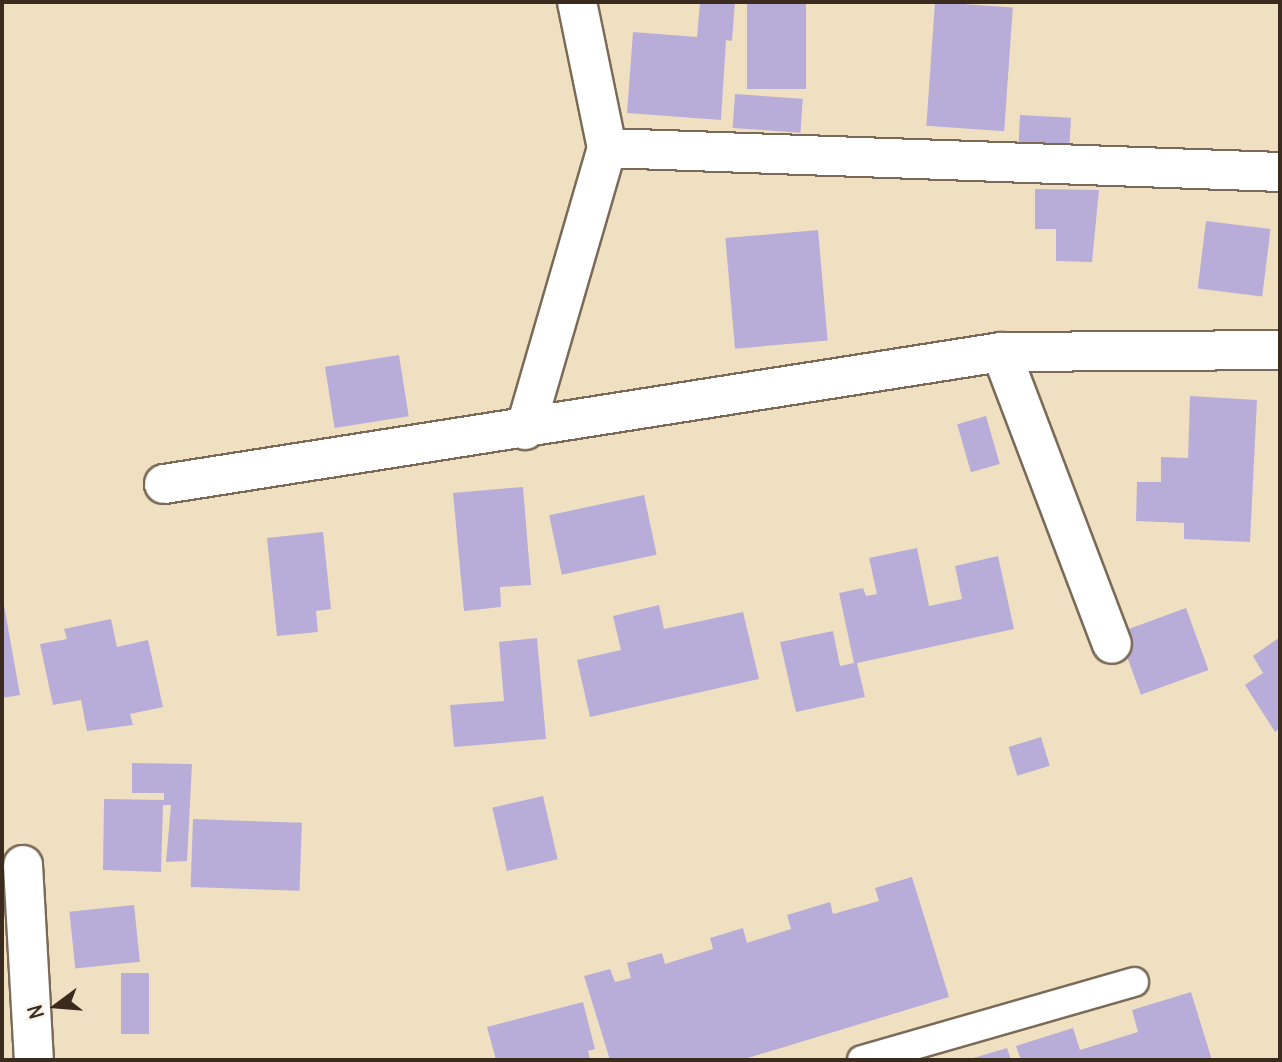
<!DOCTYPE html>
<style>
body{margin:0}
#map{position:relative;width:1282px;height:1062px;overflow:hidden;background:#f0e0c2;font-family:Delius,sans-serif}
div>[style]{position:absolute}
.building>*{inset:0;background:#b8add9;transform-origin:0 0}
.roads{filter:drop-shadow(2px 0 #7a6a57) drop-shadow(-2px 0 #7a6a57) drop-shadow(0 2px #7a6a57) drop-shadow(0 -2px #7a6a57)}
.lane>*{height:28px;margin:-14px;padding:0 14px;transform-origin:14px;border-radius:14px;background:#fff}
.street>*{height:38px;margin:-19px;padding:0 19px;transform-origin:19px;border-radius:19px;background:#fff}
span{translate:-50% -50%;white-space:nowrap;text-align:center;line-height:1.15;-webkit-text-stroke:6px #f7f3e8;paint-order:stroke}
.frame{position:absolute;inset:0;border:4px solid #3b2a1e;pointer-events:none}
.north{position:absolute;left:21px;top:971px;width:70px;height:70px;-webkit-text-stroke:5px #f7f3e8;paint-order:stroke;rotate:254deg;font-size:19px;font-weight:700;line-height:28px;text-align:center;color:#3b2a1e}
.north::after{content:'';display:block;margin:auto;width:24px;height:32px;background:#3b2a1e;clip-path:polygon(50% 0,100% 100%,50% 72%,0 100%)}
</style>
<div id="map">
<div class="building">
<div style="clip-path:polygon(700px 2px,735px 2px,732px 41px,726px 40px,721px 120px,627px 113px,633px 32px,697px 37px)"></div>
<div style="left:747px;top:2px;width:59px;height:87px"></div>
<div style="left:935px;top:2px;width:78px;height:124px;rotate:4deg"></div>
<div style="left:735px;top:94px;width:68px;height:34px;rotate:4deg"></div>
<div style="left:1020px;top:115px;width:51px;height:32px;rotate:3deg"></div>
<div style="clip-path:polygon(1035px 189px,1099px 190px,1092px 262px,1056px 261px,1056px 229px,1035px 229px)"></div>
<div style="left:1206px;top:221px;width:65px;height:68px;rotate:7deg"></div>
<div style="left:818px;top:230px;width:111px;height:93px;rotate:85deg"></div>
<div style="left:399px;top:355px;width:62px;height:75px;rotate:81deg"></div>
<div style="clip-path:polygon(1190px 396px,1257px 400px,1250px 542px,1184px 539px,1184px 523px,1136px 521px,1137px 482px,1161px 482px,1161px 457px,1188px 458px)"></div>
<div style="left:986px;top:416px;width:50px;height:30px;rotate:74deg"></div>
<div style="clip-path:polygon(523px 487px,531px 585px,500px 587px,501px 607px,464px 611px,453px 493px)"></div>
<div style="left:644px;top:495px;width:61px;height:97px;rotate:78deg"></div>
<div style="clip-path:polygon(323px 532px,331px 609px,316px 611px,318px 632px,277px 636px,267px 538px)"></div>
<div style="clip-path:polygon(917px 548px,929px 606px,962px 599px,955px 566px,998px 556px,1014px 629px,857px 663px,865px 697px,796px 712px,780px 642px,833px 631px,840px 666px,854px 663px,839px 593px,863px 588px,866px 596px,877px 594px,869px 558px)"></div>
<div style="clip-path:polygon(2px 594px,20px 695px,2px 698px)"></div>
<div style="clip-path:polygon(659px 605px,664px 629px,743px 612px,759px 679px,590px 717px,577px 660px,621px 650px,613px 616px)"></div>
<div style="left:1186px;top:608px;width:66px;height:72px;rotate:70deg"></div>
<div style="clip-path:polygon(111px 619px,117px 647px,148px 640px,163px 707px,130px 714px,133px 725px,87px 731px,81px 700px,53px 705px,40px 644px,67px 639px,64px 629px)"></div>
<div style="clip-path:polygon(1280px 637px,1280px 728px,1275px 732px,1245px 685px,1263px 673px,1253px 656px)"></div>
<div style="clip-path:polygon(537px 638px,546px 739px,454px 747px,450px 705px,504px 701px,499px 642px)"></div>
<div style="left:1041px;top:737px;width:30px;height:34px;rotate:73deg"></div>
<div style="clip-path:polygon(132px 763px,192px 764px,187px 861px,166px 862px,171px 805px,163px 805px,161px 872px,103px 870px,104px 799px,164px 800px,164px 793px,132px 793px)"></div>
<div style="left:543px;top:796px;width:65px;height:52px;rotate:77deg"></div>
<div style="left:193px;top:819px;width:109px;height:68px;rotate:2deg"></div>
<div style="clip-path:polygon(912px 877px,949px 997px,741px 1060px,610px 1060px,584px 976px,610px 969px,615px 982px,631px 978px,627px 963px,662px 953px,665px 964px,713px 949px,710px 938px,743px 928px,747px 943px,791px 929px,787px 915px,830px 902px,833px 914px,879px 901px,875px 888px)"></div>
<div style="left:134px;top:905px;width:57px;height:65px;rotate:84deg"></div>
<div style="left:121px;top:973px;width:28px;height:61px"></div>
<div style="clip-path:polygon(1191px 992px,1212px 1060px,1021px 1060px,1016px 1046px,1073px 1028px,1080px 1050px,1138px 1032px,1132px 1010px)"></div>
<div style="clip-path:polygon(583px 1002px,595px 1049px,588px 1051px,590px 1060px,496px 1060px,487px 1027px)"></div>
<div style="clip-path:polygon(1007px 1048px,1011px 1060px,967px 1060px)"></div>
</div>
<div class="roads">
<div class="lane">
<div style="left:862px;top:1060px;width:283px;rotate:-16deg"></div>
</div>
<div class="street">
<div style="left:577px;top:2px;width:149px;rotate:78.4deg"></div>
<div style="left:607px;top:148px;width:673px;rotate:2.04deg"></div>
<div style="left:1001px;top:352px;width:312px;rotate:69.2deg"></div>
<div style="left:525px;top:430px;width:294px;rotate:-73.8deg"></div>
<div style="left:164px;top:484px;width:847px;rotate:-8.96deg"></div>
<div style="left:1001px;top:352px;width:279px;rotate:-0.4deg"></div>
<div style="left:23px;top:865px;width:195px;rotate:86.8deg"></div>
</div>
</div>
<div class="frame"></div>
<div class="north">N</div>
</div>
